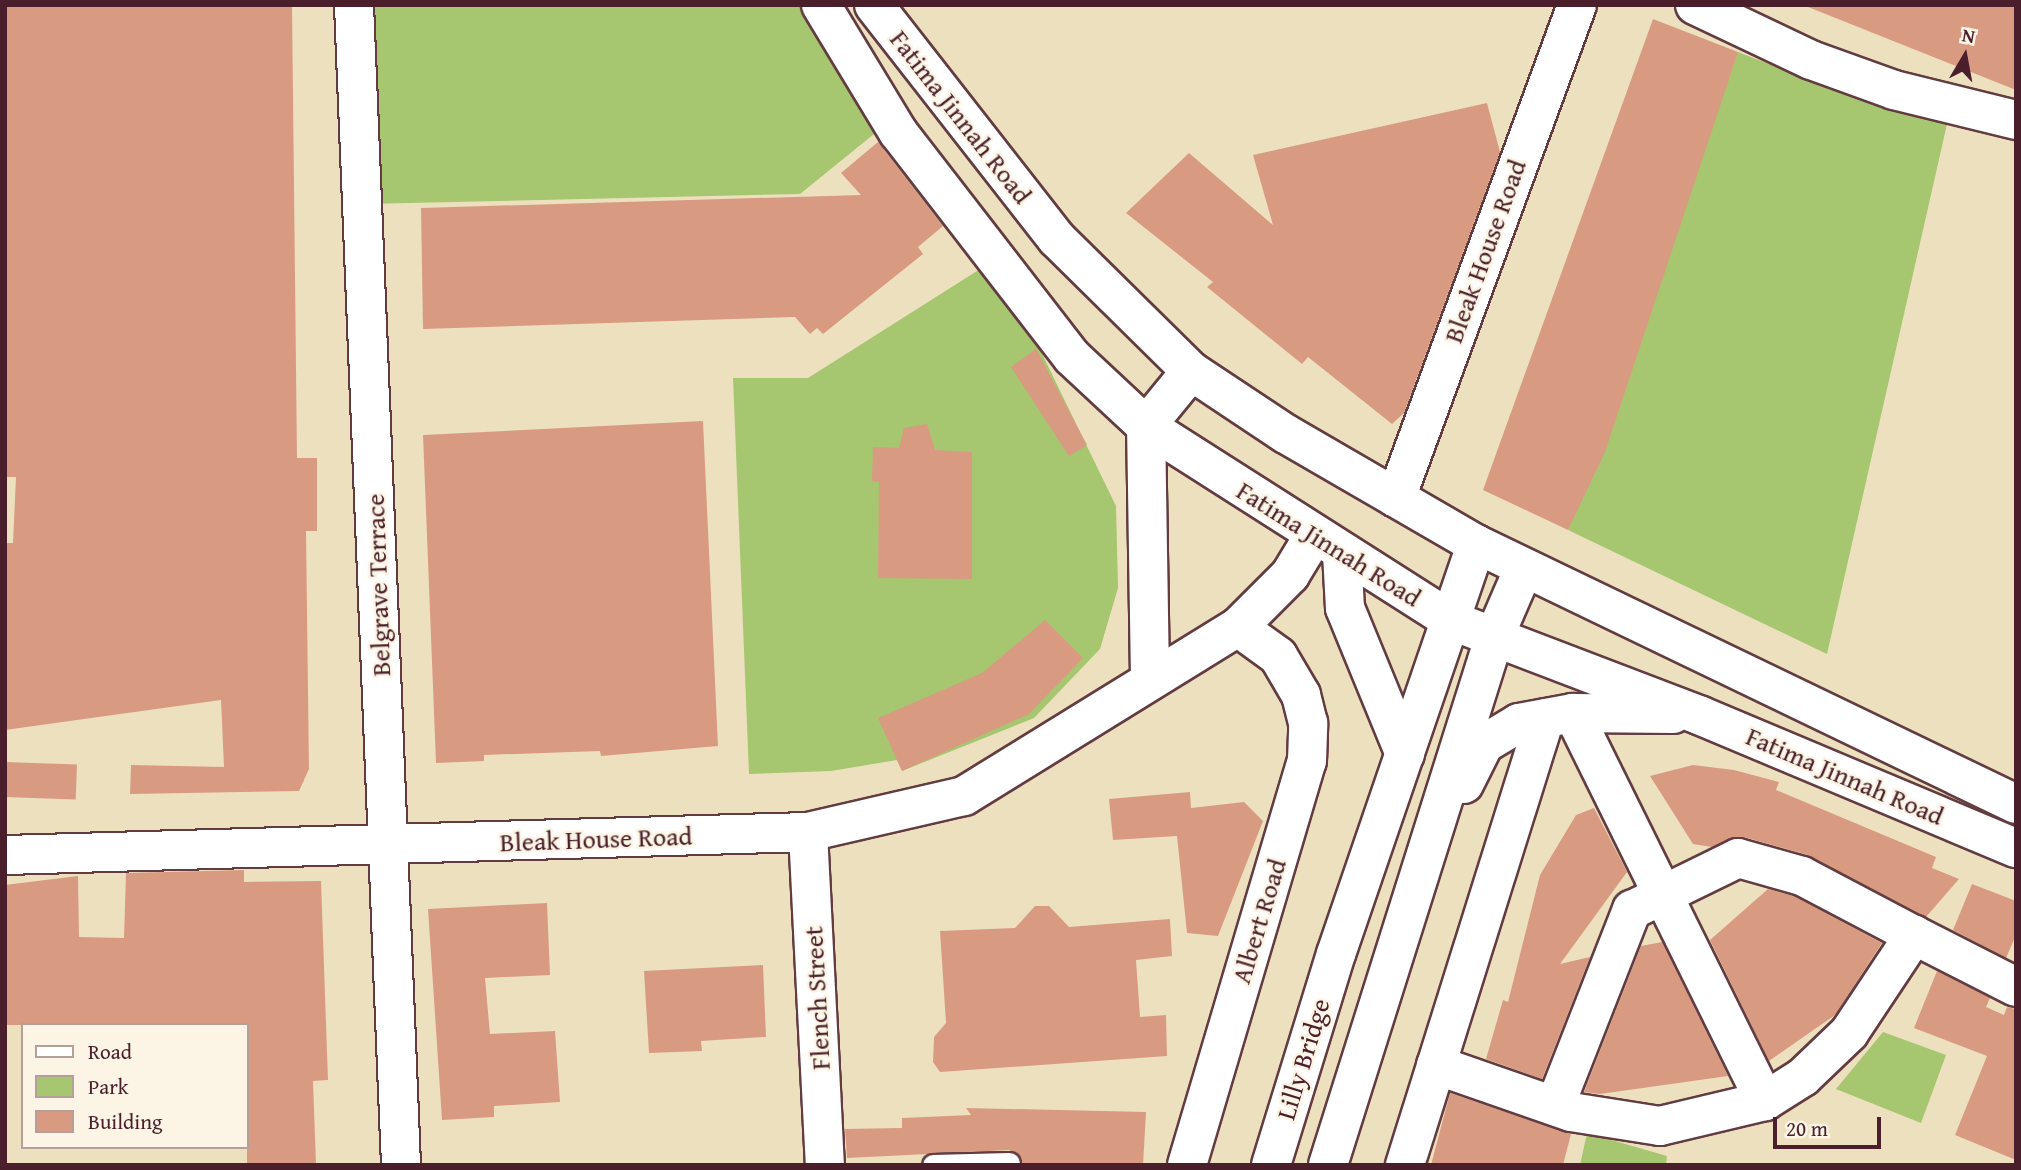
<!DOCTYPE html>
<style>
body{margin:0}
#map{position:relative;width:2021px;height:1170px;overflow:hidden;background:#ede0bf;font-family:"Gentium Book Plus",serif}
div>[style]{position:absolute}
.green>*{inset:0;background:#a6c66f}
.building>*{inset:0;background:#d89b82;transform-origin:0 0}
.roads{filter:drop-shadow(2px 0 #623c41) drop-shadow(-2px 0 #623c41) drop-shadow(0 2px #623c41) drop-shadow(0 -2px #623c41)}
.lane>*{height:21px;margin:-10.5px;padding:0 10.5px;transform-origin:10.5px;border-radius:10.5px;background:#fff}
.street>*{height:38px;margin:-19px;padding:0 19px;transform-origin:19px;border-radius:19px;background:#fff}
.secondary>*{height:38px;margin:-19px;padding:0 19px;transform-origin:19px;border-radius:19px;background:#fff}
span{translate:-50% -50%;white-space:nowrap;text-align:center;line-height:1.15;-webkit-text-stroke:5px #fcf5e5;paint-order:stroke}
.street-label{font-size:26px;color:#4a1f2b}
.frame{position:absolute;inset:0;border:7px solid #4a1f2b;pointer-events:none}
.legend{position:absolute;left:21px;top:1023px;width:228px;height:126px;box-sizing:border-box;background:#fcf5e5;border:2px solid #b59f9b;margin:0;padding:9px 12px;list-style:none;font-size:21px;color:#4a1f2b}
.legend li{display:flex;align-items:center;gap:14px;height:35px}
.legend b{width:35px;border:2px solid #b59f9b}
.north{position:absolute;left:1930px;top:21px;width:70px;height:70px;-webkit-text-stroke:5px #fcf5e5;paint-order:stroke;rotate:10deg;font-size:19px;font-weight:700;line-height:28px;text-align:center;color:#4a1f2b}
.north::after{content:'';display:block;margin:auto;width:24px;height:32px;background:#4a1f2b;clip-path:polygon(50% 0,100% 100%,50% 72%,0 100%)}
.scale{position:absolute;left:1773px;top:1117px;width:108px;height:32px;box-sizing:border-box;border:4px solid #4a1f2b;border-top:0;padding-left:9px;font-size:21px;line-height:24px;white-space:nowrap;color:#4a1f2b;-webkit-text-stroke:5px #fcf5e5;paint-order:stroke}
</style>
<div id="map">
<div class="green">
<div style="clip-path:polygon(357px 5px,821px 5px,890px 121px,800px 194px,364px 204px)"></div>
<div style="clip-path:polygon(1738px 52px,1847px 94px,1947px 124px,1827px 654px,1568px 530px)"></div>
<div style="clip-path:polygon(996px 259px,1116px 506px,1118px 588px,1100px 649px,1034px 718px,902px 771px,897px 760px,831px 771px,749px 774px,733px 378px,808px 378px)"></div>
<div style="clip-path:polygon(1883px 1032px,1946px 1055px,1921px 1123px,1836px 1089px)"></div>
<div style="clip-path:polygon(1587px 1133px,1667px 1156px,1666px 1165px,1580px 1165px)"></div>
</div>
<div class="building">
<div style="clip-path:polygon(5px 5px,292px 5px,297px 458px,317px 458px,317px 531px,306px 531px,309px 769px,299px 791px,130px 794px,131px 765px,224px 767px,221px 700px,5px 730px,5px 543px,13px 543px,16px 477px,5px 477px)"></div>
<div style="clip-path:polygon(2016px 5px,2016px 90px,1808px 7px,1808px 5px)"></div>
<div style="clip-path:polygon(1653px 19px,1738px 52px,1605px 452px,1568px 530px,1483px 490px)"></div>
<div style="clip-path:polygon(1487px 103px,1500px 152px,1404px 413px,1392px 424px,1308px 357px,1302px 364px,1207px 287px,1213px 282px,1126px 213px,1189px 153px,1273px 225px,1253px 155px)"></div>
<div style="clip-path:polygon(878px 142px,943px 226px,918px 247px,923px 254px,823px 334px,817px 328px,810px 334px,795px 317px,423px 329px,421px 208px,861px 195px,841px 173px)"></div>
<div style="clip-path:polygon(1036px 349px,1087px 445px,1069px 456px,1011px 367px)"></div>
<div style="clip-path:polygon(703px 421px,718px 746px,601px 756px,600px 751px,484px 755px,484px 761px,436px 763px,423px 435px)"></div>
<div style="clip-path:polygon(927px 424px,935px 450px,972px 452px,972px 579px,878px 578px,879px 482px,872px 481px,873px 447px,899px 448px,904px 428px)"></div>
<div style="clip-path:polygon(1045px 620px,1083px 658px,1029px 714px,902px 771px,878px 718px,982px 673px)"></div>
<div style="left:5px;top:762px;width:72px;height:35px;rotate:2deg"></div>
<div style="clip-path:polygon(1693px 765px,1734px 770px,1779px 782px,1776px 790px,1936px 857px,1932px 868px,1959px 879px,1926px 917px,1808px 855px,1744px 837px,1712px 847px,1693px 844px,1650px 776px)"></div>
<div style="clip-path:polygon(1190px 792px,1191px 808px,1244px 802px,1263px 821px,1218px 936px,1187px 933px,1177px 836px,1113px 840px,1109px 799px)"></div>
<div style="clip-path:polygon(1594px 808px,1627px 872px,1560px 964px,1590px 957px,1542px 1079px,1486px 1059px,1503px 1000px,1508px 1002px,1540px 875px,1576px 815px)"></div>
<div style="clip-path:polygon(244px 870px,244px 882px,321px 881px,328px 1080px,313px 1081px,316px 1165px,247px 1165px,247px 1025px,5px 1025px,5px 885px,78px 876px,79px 937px,124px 938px,126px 873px)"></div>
<div style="clip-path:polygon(1972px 884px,2016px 901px,2016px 935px,2006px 958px,1953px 930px)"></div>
<div style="clip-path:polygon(1768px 889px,1794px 896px,1882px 943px,1835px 1015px,1769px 1061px,1710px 940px)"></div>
<div style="clip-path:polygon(547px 903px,550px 975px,485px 978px,490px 1034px,555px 1031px,560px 1102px,494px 1106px,494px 1117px,442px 1120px,428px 909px)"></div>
<div style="clip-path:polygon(1035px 906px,1049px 906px,1069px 927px,1170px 919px,1172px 956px,1136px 960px,1140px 1017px,1166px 1015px,1167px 1056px,940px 1072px,933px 1062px,934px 1037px,946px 1023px,940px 931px,1015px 928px)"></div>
<div style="clip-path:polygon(1662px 942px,1728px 1076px,1600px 1094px,1584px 1092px,1641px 946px)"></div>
<div style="clip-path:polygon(763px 965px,766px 1037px,701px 1041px,702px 1051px,649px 1053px,644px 971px)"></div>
<div style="clip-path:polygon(1937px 971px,1990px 998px,1986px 1007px,2004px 1015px,2007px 1007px,2016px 1009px,2016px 1160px,1955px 1135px,1987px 1056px,1914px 1028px)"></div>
<div style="clip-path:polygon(1450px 1093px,1571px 1134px,1563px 1165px,1431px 1165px)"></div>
<div style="clip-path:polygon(966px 1108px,1146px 1112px,1143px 1165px,1022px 1165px,1020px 1156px,1009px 1150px,847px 1158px,845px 1129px,902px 1128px,902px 1118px,971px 1115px)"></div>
</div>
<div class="roads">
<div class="lane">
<div style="left:933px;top:1165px;width:76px;rotate:-1.5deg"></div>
</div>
<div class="street">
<div style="left:354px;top:5px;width:1161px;rotate:87.68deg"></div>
<div style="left:1695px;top:5px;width:128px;rotate:25.4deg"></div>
<div style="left:1811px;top:60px;width:88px;rotate:19.9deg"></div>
<div style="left:1894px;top:90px;width:126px;rotate:13.8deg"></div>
<div style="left:1396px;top:498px;width:525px;rotate:-69.84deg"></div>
<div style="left:1150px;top:678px;width:252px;rotate:-90.9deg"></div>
<div style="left:1146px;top:426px;width:71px;rotate:-50.7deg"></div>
<div style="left:1573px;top:713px;width:433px;rotate:63.7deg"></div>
<div style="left:808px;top:832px;width:333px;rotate:87.1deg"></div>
<div style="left:5px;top:855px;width:803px;rotate:-1.64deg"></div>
<div style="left:808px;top:832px;width:160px;rotate:-13deg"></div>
<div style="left:964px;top:796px;width:322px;rotate:-31.7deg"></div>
<div style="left:1238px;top:627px;width:74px;rotate:-45deg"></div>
<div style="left:1290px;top:575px;width:44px;rotate:-58.8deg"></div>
<div style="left:1436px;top:1065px;width:143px;rotate:19.2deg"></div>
<div style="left:1571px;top:1112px;width:90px;rotate:8.9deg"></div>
<div style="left:1660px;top:1126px;width:108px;rotate:-13.4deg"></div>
<div style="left:1765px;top:1101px;width:45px;rotate:-32.3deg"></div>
<div style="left:1803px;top:1077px;width:64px;rotate:-43.7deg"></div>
<div style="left:1849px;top:1033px;width:118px;rotate:-56.4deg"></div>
<div style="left:1914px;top:935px;width:114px;rotate:27deg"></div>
<div style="left:1555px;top:1106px;width:211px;rotate:-68.6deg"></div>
<div style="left:1632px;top:910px;width:118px;rotate:-26.1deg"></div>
<div style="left:1738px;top:858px;width:66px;rotate:15.7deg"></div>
<div style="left:1802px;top:876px;width:127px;rotate:27.8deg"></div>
<div style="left:1187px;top:1165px;width:421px;rotate:-73.5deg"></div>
<div style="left:1307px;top:761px;width:38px;rotate:-88deg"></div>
<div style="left:1308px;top:723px;width:29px;rotate:-104deg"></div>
<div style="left:1301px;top:695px;width:45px;rotate:-120.5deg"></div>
<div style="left:1278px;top:656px;width:49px;rotate:-144.1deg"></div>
<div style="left:1405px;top:1165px;width:468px;rotate:-72.6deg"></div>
</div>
<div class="secondary">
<div style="left:821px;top:5px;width:149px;rotate:58.8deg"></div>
<div style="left:898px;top:132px;width:284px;rotate:52.3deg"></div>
<div style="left:1072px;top:357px;width:101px;rotate:43deg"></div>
<div style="left:1146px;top:426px;width:361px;rotate:32.5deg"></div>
<div style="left:1450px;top:620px;width:267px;rotate:20.9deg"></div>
<div style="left:1699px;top:715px;width:344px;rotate:22.8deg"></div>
<div style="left:874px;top:5px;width:297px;rotate:52deg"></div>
<div style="left:1057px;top:239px;width:188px;rotate:44.6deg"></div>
<div style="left:1191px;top:371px;width:114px;rotate:33.6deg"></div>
<div style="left:1286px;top:434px;width:220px;rotate:30.1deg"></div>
<div style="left:1476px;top:544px;width:599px;rotate:25.71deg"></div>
<div style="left:1342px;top:553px;width:55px;rotate:86.9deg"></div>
<div style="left:1345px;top:608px;width:158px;rotate:67.7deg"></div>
<div style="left:1464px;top:784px;width:45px;rotate:-63.4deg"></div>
<div style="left:1484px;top:744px;width:41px;rotate:-31deg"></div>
<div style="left:1519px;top:723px;width:55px;rotate:-10.5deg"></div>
<div style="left:1573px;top:713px;width:100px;rotate:0.6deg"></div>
<div style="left:1271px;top:1165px;width:221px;rotate:-72.9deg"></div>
<div style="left:1336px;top:954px;width:433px;rotate:-71.1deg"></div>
<div style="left:1328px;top:1165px;width:556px;rotate:-72.51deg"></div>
<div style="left:1495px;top:635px;width:73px;rotate:-66.6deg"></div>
</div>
</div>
<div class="street-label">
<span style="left:961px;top:117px;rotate:52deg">Fatima Jinnah Road</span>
<span style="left:1485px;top:251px;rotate:-70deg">Bleak House Road</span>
<span style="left:1329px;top:544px;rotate:32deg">Fatima Jinnah Road</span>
<span style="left:378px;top:585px;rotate:-92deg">Belgrave Terrace</span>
<span style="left:1845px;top:776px;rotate:23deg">Fatima Jinnah Road</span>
<span style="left:596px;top:839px;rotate:-2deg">Bleak House Road</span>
<span style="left:1259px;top:921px;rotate:-73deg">Albert Road</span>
<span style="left:817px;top:998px;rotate:-93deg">Flench Street</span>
<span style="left:1303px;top:1059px;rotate:-73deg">Lilly Bridge</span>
</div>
<div class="frame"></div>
<ul class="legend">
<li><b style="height:9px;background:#fff"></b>Road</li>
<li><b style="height:19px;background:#a6c66f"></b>Park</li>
<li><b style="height:19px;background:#d89b82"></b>Building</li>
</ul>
<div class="north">N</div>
<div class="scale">20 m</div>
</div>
